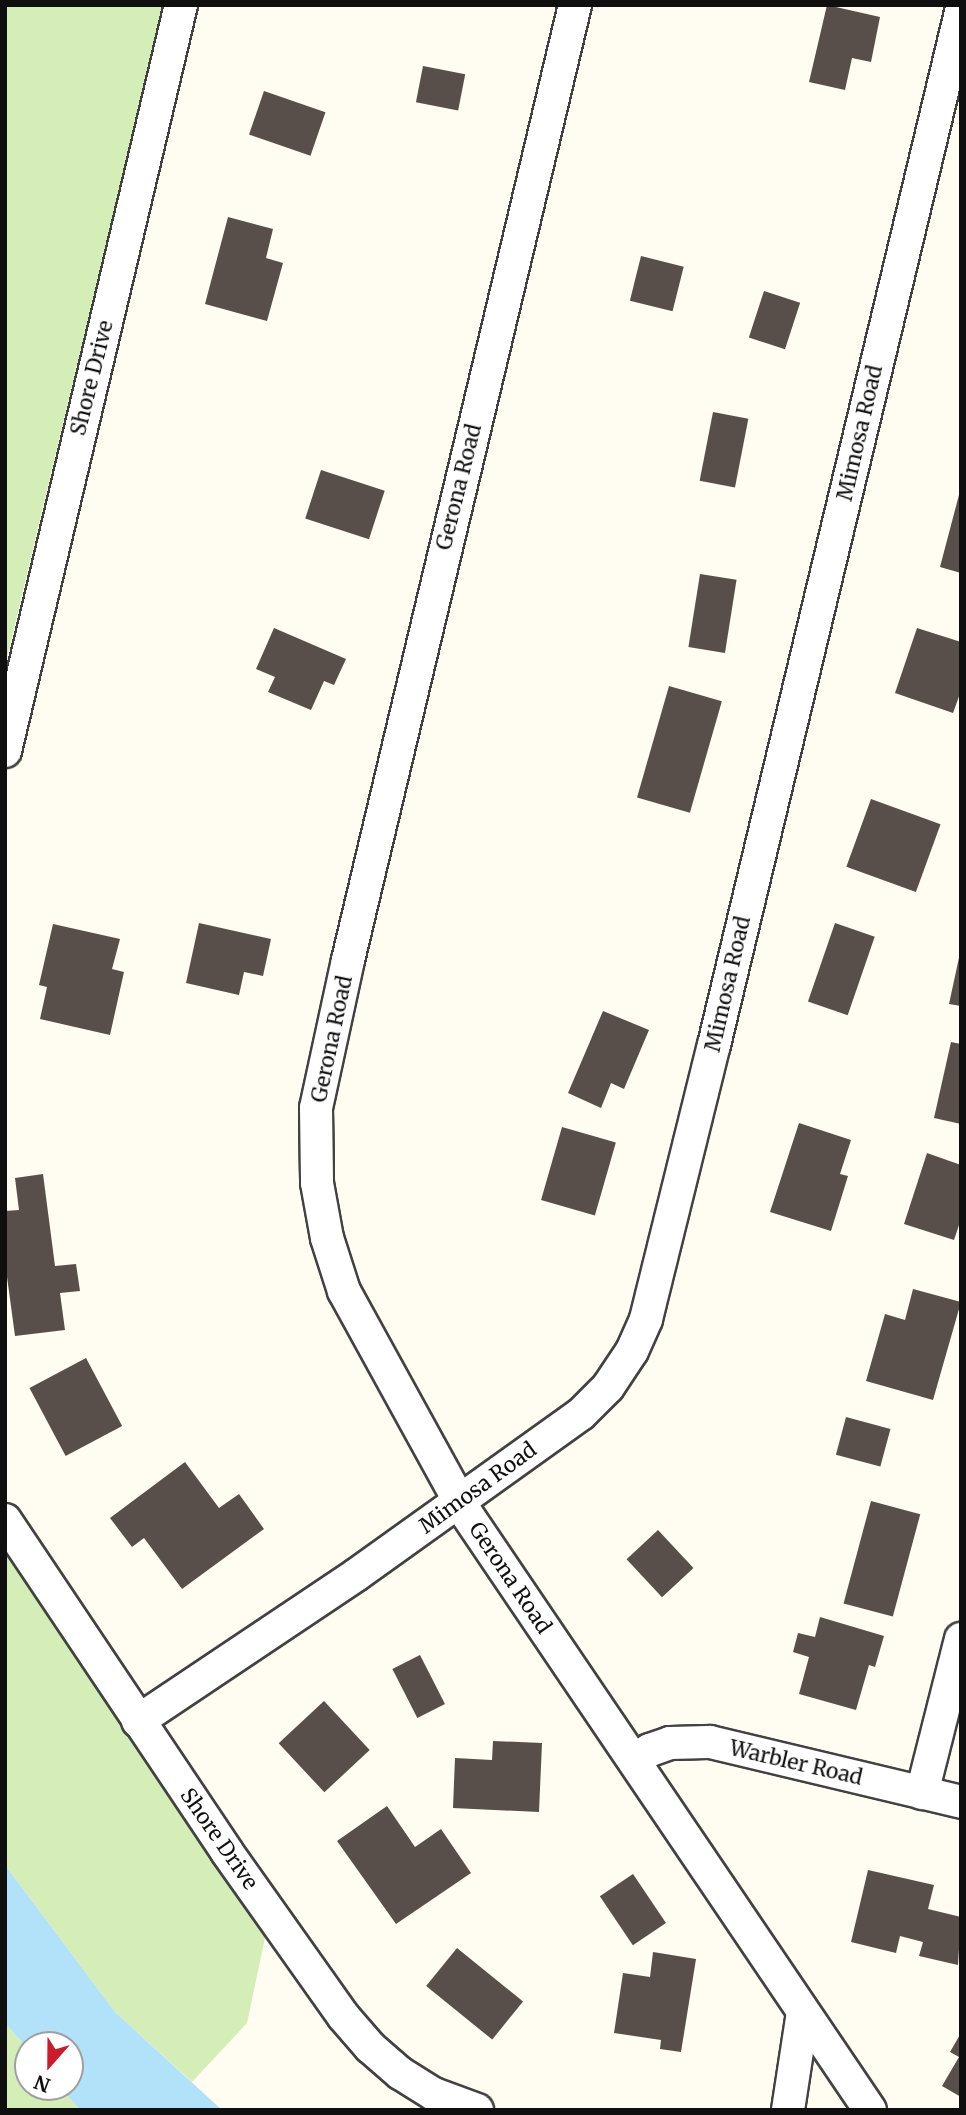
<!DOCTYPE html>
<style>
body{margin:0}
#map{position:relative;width:966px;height:2115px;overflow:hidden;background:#fffcf1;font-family:Merriweather,serif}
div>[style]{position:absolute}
.green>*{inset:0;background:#d5edb7}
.water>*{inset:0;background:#b2e2fa}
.building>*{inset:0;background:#594f4a;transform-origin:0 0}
.roads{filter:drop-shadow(2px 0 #424242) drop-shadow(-2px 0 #424242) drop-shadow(0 2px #424242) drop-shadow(0 -2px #424242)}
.street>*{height:32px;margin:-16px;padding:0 16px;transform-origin:16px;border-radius:16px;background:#fff}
span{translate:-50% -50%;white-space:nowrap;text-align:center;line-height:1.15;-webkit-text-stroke:7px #fff;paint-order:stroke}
.street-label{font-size:21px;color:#0f0f0f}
.frame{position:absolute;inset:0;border:7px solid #0f0f0f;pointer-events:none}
.north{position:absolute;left:14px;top:2031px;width:70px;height:70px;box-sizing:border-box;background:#fff;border:2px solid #9f9f9f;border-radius:50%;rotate:201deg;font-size:19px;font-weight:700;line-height:28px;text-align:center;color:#0f0f0f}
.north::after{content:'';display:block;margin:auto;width:24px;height:32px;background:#ca1c2a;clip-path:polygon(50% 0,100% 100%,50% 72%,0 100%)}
</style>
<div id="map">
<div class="green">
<div style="clip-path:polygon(5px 5px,163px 5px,5px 666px)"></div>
<div style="clip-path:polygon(5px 1538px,270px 1914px,247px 2023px,192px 2082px,115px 2012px,5px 1865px)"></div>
<div style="clip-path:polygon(5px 2023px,28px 2049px,28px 2087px,60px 2087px,80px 2110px,5px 2110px)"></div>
</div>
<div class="water">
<div style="clip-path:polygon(5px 1865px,115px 2012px,222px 2110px,80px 2110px,60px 2087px,70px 2087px,70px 2045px,28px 2045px,28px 2049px,5px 2023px)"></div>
</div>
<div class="building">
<div style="clip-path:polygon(827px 5px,880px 17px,871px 62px,852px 58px,845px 90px,809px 82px)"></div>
<div style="left:423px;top:66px;width:43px;height:37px;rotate:11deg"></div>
<div style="left:264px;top:91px;width:65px;height:46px;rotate:19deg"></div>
<div style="clip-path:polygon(228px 217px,273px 229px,266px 258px,283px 263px,267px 321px,205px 304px)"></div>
<div style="left:641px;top:256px;width:44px;height:46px;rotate:14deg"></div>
<div style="left:764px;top:291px;width:38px;height:49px;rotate:18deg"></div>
<div style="left:713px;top:412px;width:36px;height:70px;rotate:11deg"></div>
<div style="left:321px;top:470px;width:67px;height:51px;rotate:18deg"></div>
<div style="clip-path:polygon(960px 491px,961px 491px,961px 573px,940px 567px)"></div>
<div style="left:700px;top:574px;width:37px;height:74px;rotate:9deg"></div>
<div style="clip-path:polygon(274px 628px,346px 659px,334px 685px,324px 681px,311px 710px,268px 692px,275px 677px,256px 669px)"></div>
<div style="clip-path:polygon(917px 628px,961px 642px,961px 691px,953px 713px,895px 693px)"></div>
<div style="left:669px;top:686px;width:55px;height:116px;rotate:16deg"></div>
<div style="left:871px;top:799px;width:74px;height:72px;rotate:20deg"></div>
<div style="clip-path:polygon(199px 923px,271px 939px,263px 976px,244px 972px,239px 995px,186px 983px)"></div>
<div style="left:835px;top:923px;width:42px;height:83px;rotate:19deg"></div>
<div style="clip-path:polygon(53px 924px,120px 939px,112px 969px,124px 972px,110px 1035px,40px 1019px,47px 987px,39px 985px)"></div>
<div style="clip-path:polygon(960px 953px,961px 953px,961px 1006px,949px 1004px)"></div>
<div style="clip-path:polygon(603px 1011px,649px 1030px,624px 1089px,611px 1083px,601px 1108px,568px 1093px)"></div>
<div style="clip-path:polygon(951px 1042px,961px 1044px,961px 1124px,934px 1118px)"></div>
<div style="clip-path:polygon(799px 1123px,851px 1140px,840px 1174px,848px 1176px,831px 1231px,770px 1212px)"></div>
<div style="left:562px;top:1127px;width:56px;height:76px;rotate:16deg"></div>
<div style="clip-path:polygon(927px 1153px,961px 1165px,961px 1219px,954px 1240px,904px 1224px)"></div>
<div style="clip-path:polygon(43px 1174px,55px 1266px,76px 1264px,80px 1291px,60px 1293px,65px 1330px,15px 1336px,5px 1262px,5px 1211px,19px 1210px,15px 1178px)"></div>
<div style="clip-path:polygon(913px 1289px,961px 1302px,933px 1400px,866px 1381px,885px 1314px,905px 1320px)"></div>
<div style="left:86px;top:1358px;width:77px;height:64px;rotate:62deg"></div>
<div style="left:846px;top:1417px;width:46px;height:39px;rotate:15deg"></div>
<div style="clip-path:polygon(185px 1462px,219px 1508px,239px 1494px,264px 1529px,182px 1589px,144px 1538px,132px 1547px,110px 1518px)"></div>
<div style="left:871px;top:1501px;width:51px;height:106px;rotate:15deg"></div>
<div style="left:658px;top:1530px;width:52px;height:43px;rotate:47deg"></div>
<div style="clip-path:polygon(820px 1617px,884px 1636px,875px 1667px,869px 1665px,856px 1710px,799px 1694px,809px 1657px,793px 1652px,798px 1633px,815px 1637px)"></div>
<div style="left:420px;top:1655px;width:55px;height:31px;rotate:63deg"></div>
<div style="left:324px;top:1701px;width:67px;height:62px;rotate:47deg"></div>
<div style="clip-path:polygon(493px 1741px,542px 1743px,539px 1812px,453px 1808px,455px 1758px,492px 1760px)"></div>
<div style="clip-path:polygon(387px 1806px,415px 1847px,441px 1829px,471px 1873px,396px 1924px,337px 1841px)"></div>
<div style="clip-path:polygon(868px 1870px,934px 1885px,928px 1909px,961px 1917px,958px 1965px,919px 1956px,923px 1942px,900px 1936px,896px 1953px,851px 1942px)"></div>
<div style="left:633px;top:1874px;width:59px;height:40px;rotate:56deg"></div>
<div style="left:457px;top:1948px;width:85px;height:49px;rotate:39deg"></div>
<div style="clip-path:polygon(653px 1952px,696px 1959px,681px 2052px,660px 2049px,661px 2040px,614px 2033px,623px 1973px,650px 1977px)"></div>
<div style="clip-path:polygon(961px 2033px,961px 2097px,942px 2086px,959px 2057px,950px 2052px)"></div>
</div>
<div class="roads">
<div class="street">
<div style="left:575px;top:5px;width:982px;rotate:103.37deg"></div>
<div style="left:348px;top:960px;width:151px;rotate:102.2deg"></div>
<div style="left:316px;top:1108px;width:75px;rotate:89.2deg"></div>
<div style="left:317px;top:1183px;width:56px;rotate:79.7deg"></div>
<div style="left:327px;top:1238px;width:56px;rotate:72.2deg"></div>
<div style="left:344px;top:1291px;width:253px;rotate:61.2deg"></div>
<div style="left:466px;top:1513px;width:721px;rotate:55.91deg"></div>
<div style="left:5px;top:751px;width:766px;rotate:-76.73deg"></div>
<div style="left:5px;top:1520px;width:399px;rotate:56.2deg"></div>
<div style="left:227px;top:1852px;width:202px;rotate:54.7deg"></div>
<div style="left:344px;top:2017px;width:40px;rotate:49deg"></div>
<div style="left:370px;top:2047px;width:40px;rotate:41deg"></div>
<div style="left:400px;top:2073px;width:40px;rotate:32deg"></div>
<div style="left:434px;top:2094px;width:46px;rotate:20.4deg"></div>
<div style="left:138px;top:1721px;width:262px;rotate:-33.8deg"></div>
<div style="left:356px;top:1575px;width:277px;rotate:-35.6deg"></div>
<div style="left:581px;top:1414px;width:38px;rotate:-45deg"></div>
<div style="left:608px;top:1387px;width:43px;rotate:-56.3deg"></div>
<div style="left:632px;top:1351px;width:35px;rotate:-66deg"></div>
<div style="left:646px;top:1319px;width:282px;rotate:-76.1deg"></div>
<div style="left:714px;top:1045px;width:1062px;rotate:-76.55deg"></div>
<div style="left:634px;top:1760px;width:19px;rotate:-32deg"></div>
<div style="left:650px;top:1750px;width:21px;rotate:-19deg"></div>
<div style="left:670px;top:1743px;width:40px;rotate:-1.4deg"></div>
<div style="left:710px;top:1742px;width:258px;rotate:13.4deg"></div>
<div style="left:922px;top:1793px;width:159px;rotate:-75.8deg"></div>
<div style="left:788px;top:2110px;width:99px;rotate:-81.3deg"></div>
</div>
</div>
<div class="street-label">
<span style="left:92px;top:378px;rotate:-76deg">Shore Drive</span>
<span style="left:860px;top:433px;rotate:-77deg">Mimosa Road</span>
<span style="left:459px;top:487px;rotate:-76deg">Gerona Road</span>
<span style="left:728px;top:984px;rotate:-77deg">Mimosa Road</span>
<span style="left:332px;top:1039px;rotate:-78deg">Gerona Road</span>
<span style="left:478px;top:1488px;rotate:-36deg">Mimosa Road</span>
<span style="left:510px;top:1578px;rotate:56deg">Gerona Road</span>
<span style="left:796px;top:1763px;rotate:13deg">Warbler Road</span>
<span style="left:219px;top:1839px;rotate:55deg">Shore Drive</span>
</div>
<div class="frame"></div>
<div class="north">N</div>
</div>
